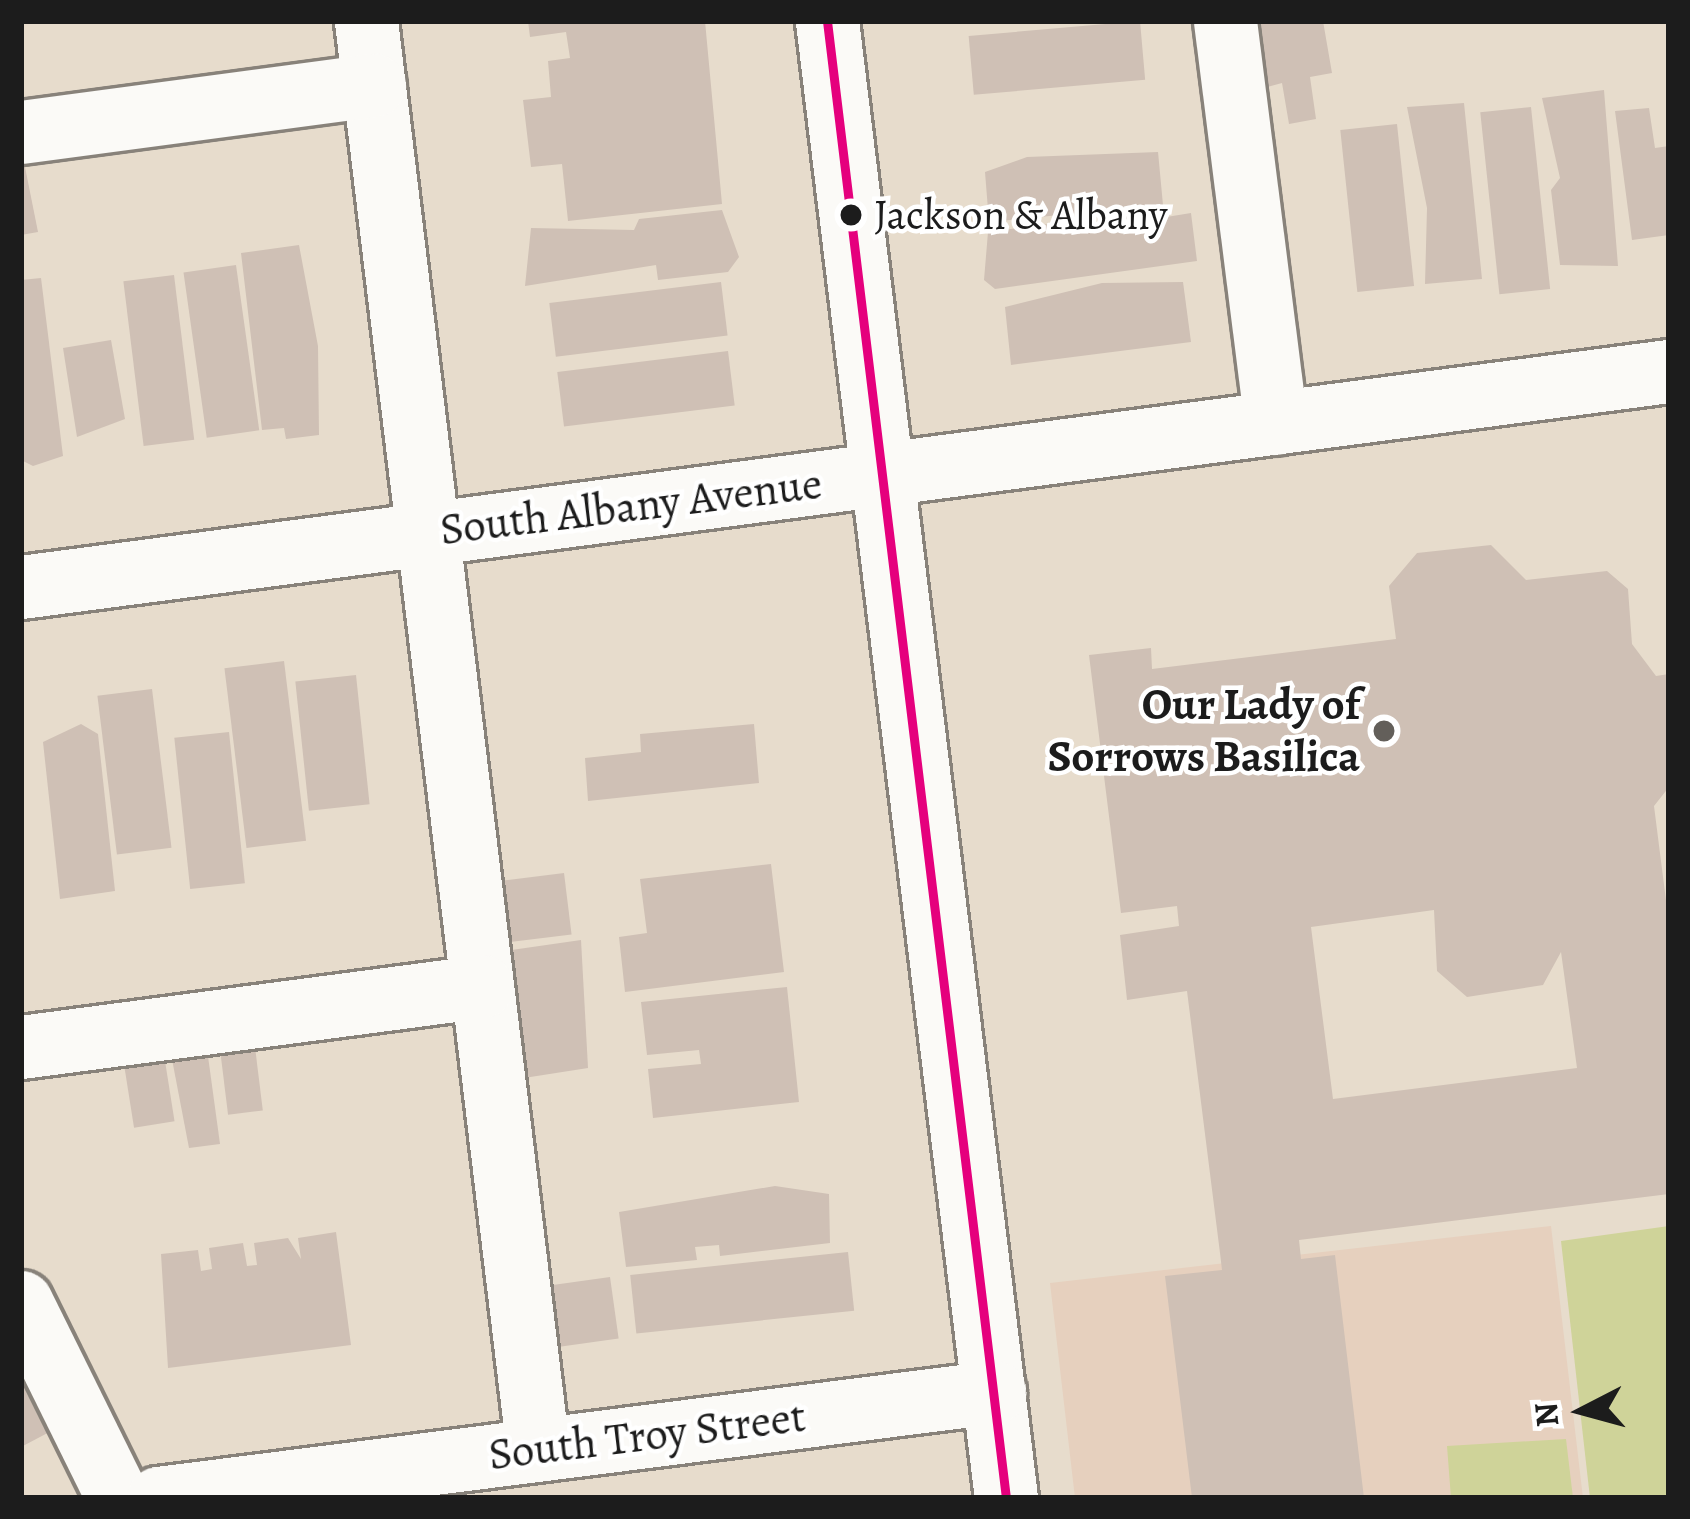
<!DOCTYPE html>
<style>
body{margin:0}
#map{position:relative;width:1690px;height:1519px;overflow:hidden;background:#e7dccc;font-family:Alegreya,serif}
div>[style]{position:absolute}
.built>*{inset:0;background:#e6d0be}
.green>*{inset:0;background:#cfd399}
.building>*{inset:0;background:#cfc0b5;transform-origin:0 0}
.roads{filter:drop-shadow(3px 0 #88827a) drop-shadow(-3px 0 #88827a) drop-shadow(0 3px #88827a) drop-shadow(0 -3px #88827a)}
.minor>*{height:63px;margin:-31.5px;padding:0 31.5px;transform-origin:31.5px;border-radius:31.5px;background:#fbfaf7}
.bus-1>*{height:9px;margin:-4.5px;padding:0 4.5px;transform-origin:4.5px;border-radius:4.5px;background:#e5007d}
.dots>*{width:33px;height:33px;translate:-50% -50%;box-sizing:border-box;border:6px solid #fff;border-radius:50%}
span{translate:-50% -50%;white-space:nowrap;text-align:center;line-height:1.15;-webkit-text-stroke:9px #fff;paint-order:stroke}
.bus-label{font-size:42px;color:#1c1c1c}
.left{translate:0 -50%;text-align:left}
.street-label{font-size:45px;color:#1c1c1c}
.poi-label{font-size:45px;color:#1c1c1c;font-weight:700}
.right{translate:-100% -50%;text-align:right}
.frame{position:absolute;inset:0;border:24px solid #1c1c1c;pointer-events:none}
.north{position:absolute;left:1522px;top:1351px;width:120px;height:120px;-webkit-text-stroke:9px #fff;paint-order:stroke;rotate:264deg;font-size:33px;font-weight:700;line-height:48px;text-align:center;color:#1c1c1c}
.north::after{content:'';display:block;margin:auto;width:42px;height:54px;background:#1c1c1c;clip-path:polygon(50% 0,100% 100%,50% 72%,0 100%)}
</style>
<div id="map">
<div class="built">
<div style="clip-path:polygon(1551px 1226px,1583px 1498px,1075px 1498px,1050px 1283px)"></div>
</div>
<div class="green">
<div style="clip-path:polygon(1669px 1226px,1669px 1498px,1590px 1498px,1561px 1241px)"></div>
<div style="clip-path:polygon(1566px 1439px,1573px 1498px,1451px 1498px,1447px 1446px)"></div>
</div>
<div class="building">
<div style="clip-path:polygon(528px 21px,705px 21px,722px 204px,568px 221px,562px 164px,531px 167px,523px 100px,551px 97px,548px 61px,570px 58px,566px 32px,530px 37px)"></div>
<div style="left:1140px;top:21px;width:59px;height:172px;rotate:85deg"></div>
<div style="clip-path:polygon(1256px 21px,1323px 21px,1332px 73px,1310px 77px,1316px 119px,1289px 124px,1282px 83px,1267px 87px)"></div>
<div style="clip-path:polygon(1604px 90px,1618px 266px,1560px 265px,1551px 190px,1560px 178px,1542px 98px)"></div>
<div style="clip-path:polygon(1464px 103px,1482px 279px,1425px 284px,1427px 208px,1407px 107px)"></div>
<div style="left:1531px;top:107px;width:183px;height:51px;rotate:84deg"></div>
<div style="clip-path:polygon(1649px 108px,1655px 148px,1669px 146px,1669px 235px,1632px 240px,1615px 111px)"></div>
<div style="left:1397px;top:124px;width:163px;height:57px;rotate:84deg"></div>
<div style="clip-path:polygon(21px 147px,38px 232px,21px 235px)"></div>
<div style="clip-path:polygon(1158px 152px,1163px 205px,989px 222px,985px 172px,1027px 157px)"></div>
<div style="clip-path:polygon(722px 210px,739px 257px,728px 272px,658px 280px,656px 265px,525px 286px,531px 228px,634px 230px,639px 219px)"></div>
<div style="clip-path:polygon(1134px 212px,1142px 221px,1191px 213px,1197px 261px,995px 289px,984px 280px,988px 232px,1072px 221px,1088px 229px)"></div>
<div style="clip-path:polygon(299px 245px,318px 346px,319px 435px,286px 439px,284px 428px,262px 430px,241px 253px)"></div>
<div style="left:236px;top:265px;width:167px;height:53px;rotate:82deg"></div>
<div style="left:174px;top:275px;width:166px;height:51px;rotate:83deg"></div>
<div style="clip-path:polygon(41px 278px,63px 456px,33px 466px,21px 460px,21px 280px)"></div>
<div style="left:721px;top:282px;width:54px;height:173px;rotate:83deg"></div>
<div style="clip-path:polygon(1183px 282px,1191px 342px,1011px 365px,1005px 307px,1102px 283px)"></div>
<div style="clip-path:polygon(111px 340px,125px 419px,77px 437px,63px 348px)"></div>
<div style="left:728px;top:351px;width:55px;height:172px;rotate:83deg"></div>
<div style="clip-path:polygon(evenodd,1491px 545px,1526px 580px,1607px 571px,1628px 589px,1632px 644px,1656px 676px,1669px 674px,1669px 787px,1654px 806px,1669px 924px,1669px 1194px,1299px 1240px,1301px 1259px,1335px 1255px,1364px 1498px,1192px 1498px,1165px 1276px,1222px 1270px,1220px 1253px,1187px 991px,1127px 1000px,1120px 935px,1179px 926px,1177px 906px,1121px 913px,1089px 655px,1151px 648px,1152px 669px,1396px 639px,1389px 586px,1417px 553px,1491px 545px,1434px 910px,1437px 971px,1467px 997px,1543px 985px,1561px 952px,1577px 1068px,1333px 1099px,1311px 927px,1434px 910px)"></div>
<div style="left:284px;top:661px;width:181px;height:60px;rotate:83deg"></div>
<div style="left:356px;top:675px;width:130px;height:61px;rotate:84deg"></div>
<div style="left:152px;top:689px;width:160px;height:55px;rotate:83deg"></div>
<div style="clip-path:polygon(81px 724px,98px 734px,115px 891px,60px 899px,43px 742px)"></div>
<div style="clip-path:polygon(754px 724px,759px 783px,588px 801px,585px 758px,641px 752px,640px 734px)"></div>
<div style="left:229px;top:732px;width:152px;height:55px;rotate:84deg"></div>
<div style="clip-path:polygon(771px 864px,784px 972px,625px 992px,619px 937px,647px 933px,640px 879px)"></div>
<div style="left:564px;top:873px;width:62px;height:66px;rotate:83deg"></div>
<div style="clip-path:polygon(581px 940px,588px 1068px,524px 1078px,505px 951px)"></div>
<div style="clip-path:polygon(787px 987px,799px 1102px,653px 1118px,648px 1069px,701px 1064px,699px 1050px,647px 1055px,641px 1002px)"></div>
<div style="left:255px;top:1047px;width:64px;height:35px;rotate:83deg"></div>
<div style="clip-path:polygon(207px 1049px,220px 1144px,189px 1148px,171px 1054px)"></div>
<div style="left:165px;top:1061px;width:61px;height:41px;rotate:81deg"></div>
<div style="clip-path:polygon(775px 1186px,829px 1194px,830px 1243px,720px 1256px,719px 1245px,695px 1247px,697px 1260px,626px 1267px,619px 1212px)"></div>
<div style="clip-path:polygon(336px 1232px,351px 1345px,168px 1368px,161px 1254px,198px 1250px,201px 1271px,212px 1269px,209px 1248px,243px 1243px,247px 1266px,257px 1265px,254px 1243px,288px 1238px,301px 1259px,298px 1238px)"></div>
<div style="left:848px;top:1252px;width:59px;height:219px;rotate:84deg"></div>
<div style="left:610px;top:1277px;width:62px;height:65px;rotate:82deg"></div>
<div style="clip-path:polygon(21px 1351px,59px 1427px,21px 1447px)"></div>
</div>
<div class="roads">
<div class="minor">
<div style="left:366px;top:21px;width:1439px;rotate:83.14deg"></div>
<div style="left:827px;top:21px;width:1488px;rotate:83.09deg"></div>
<div style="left:1225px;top:21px;width:405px;rotate:82.8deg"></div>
<div style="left:21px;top:132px;width:356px;rotate:-7.6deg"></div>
<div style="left:21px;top:587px;width:1662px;rotate:-7.47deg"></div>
<div style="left:21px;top:1047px;width:465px;rotate:-7.5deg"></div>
<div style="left:21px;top:1302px;width:219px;rotate:63.7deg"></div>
<div style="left:158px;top:1498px;width:843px;rotate:-7.23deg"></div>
</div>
</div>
<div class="bus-1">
<div style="left:827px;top:21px;width:1488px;rotate:83.09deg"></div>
</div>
<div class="dots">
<div style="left:851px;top:215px;background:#1c1c1c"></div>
<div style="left:1384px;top:731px;background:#635f5a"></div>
</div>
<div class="bus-label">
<span class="left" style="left:874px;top:215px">Jackson &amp; Albany</span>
</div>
<div class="street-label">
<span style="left:631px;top:507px;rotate:-7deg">South Albany Avenue</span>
<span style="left:647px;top:1436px;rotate:-7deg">South Troy Street</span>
</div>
<div class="poi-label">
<span class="right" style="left:1360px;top:731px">Our Lady of<br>Sorrows Basilica</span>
</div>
<div class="frame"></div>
<div class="north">N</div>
</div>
